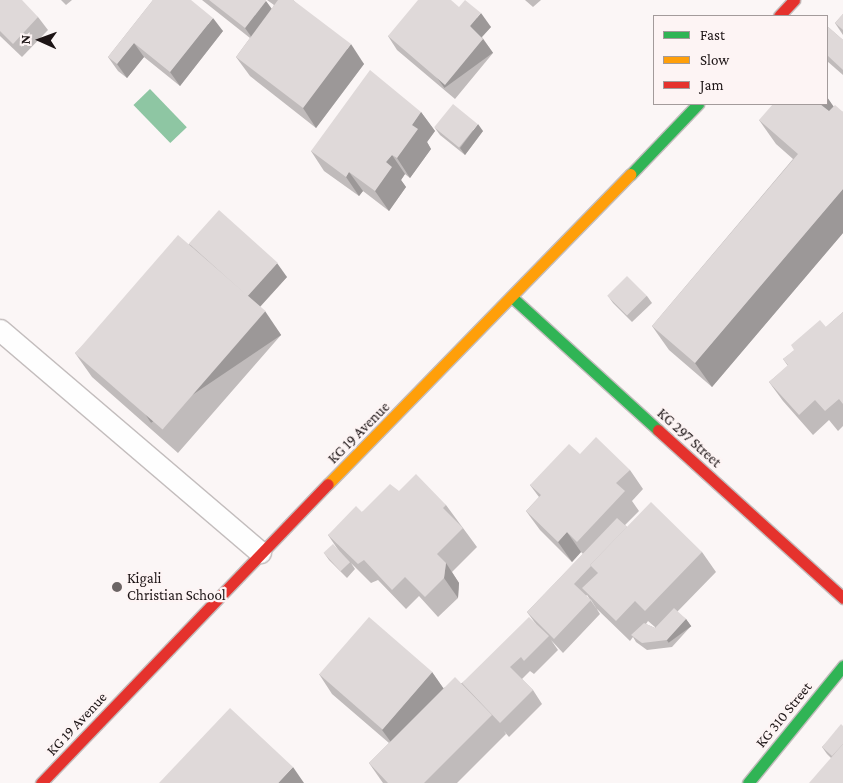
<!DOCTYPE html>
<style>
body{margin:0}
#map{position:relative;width:843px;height:783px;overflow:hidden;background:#fbf6f6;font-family:"Crimson Pro",serif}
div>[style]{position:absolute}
.water>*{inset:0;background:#8ec6a3;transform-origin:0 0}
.roads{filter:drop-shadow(1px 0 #c3bdbd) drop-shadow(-1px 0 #c3bdbd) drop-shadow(0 1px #c3bdbd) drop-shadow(0 -1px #c3bdbd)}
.lane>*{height:21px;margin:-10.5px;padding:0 10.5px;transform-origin:10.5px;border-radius:10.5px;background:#fefefe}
.fast>*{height:11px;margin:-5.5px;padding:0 5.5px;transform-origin:5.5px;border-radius:5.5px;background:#30b455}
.slow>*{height:11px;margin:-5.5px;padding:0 5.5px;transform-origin:5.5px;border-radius:5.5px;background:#ff9f0a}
.jam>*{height:11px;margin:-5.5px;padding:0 5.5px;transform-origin:5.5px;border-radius:5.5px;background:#e5322d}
.wall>*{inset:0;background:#c0bbbb}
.shaded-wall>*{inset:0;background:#9c9898;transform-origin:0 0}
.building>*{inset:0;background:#dfd9d9;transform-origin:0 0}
.dots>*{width:14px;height:14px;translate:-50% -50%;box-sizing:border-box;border:2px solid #fdf4f4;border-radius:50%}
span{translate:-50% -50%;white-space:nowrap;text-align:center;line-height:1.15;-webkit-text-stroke:4.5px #fdf4f4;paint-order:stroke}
.street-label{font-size:15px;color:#1d1516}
.poi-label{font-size:15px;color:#1d1516}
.left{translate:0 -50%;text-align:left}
.legend{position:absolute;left:653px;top:15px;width:175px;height:90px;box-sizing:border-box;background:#fdf4f4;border:1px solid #a39b9b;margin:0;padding:6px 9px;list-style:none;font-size:15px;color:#1d1516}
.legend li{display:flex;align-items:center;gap:10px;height:25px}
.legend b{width:25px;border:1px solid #a39b9b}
.north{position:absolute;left:15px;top:15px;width:50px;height:50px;-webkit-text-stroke:4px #fdf4f4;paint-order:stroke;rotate:272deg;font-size:14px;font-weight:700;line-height:20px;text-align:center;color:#1d1516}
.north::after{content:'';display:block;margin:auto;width:18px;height:22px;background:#1d1516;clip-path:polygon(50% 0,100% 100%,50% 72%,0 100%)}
</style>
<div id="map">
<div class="water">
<div style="left:150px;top:89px;width:53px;height:23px;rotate:46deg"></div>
</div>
<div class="roads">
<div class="lane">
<div style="left:0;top:330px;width:342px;rotate:40.5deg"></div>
</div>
<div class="fast">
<div style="left:631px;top:174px;width:97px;rotate:-46.3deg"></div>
<div style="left:514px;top:299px;width:195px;rotate:42.3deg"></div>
<div style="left:748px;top:783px;width:151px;rotate:-50.9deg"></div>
</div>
<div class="slow">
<div style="left:328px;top:484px;width:433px;rotate:-45.7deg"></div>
</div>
<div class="jam">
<div style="left:779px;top:16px;width:22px;rotate:-47deg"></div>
<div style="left:658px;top:430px;width:250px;rotate:42.2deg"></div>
<div style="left:41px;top:783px;width:414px;rotate:-46.2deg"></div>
</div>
</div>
<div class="wall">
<div style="clip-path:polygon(0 0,38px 17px,48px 30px,22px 57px,0 36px)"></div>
<div style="clip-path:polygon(61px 0,72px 0,66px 5px)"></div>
<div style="clip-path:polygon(153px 0,223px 31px,180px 86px,144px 57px,127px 78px,118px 71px,108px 57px)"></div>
<div style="clip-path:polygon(202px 0,265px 0,272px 9px,274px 5px,267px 0,293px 0,364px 64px,316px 128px,250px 76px,236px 57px,250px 38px)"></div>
<div style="clip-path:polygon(525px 0,541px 0,533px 7px)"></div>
<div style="clip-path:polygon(459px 7px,491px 27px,482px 37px,493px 53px,455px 99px,397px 50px,388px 36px)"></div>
<div style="clip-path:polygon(843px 14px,843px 35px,835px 23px)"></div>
<div style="clip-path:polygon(827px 26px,843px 40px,843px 75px,827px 61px)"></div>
<div style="clip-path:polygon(827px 97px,833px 107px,843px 112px,843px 233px,712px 387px,669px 350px,652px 326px,793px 159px,776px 144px,759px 120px,827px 104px)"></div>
<div style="clip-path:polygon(421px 112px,435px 131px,427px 142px,431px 149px,410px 178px,405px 174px,401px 180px,406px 187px,389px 211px,363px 191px,359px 196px,324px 171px,311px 151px)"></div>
<div style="clip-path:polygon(435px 128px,483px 131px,465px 155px,440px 135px)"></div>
<div style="clip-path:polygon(189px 244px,287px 277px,260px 307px,281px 335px,178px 453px,92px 377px,75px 353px)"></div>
<div style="clip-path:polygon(608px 296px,647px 296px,652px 303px,632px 322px,613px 303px)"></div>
<div style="clip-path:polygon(843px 312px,843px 426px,838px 431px,829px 420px,813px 435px,783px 401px,769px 382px,788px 366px,783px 359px,826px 327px)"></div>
<div style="clip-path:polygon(evenodd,580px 454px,630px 470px,643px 489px,632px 501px,639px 511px,625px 525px,627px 527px,702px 552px,716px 572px,677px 612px,686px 619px,691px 626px,672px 647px,647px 650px,636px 642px,633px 637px,630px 641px,596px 608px,587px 595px,586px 596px,591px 600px,600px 614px,563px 653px,551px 640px,558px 650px,534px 674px,530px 671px,522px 679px,533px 690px,542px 704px,509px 737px,504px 731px,506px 734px,457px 783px,383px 783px,369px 763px,389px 743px,332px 694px,319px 674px,432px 672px,443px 688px,462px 683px,536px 624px,527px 612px,583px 554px,581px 552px,572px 562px,540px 530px,526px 511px,539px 497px,530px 485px,580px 454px,648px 621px,655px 627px,655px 628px,646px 624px,648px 621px)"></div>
<div style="clip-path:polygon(399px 491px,446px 505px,460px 524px,463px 528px,477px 547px,452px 572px,459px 583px,458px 598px,438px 617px,419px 596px,406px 609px,378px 580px,371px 583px,351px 563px,355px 569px,347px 578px,329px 560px,324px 553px,339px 551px,328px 535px,362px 512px)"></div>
<div style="clip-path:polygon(843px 726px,843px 783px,831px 758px,827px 754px,822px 747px)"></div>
</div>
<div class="shaded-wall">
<div style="clip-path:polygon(266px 1px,276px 15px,255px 42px,245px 28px)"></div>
<div style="clip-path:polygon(481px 13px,491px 27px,479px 40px,470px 26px)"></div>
<div style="clip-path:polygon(213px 18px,223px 31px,180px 86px,170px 72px)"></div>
<div style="left:483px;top:39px;width:17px;height:60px;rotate:54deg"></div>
<div style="clip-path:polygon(134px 43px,144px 57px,127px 78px,117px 64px)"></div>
<div style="clip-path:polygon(351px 44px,364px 64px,316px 128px,303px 108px)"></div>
<div style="clip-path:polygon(827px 97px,843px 120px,837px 128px,820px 104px,827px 104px)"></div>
<div style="clip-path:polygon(421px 112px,435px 131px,427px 142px,431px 149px,410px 178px,397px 158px,412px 125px)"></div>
<div style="clip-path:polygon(478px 124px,483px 131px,465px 155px,460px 148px)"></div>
<div style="clip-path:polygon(392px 155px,405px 174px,401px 180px,406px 187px,389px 211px,375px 191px,386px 162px)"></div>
<div style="clip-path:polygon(349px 172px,363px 191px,359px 196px,346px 177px)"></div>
<div style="clip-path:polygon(843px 189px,843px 233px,712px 387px,695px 363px)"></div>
<div style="clip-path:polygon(277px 263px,287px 277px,256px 311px,246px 297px)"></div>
<div style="left:265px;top:311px;width:29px;height:157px;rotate:56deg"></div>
<div style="clip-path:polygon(567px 532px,581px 552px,572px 562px,558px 542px)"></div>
<div style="clip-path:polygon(446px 563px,459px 583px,458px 598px,444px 578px)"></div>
<div style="left:686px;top:619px;width:9px;height:28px;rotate:54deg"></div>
<div style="clip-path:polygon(432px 672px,446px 692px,396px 749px,382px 730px)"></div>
<div style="clip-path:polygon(293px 767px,304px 783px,278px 783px)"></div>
</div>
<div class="building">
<div style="clip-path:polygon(0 0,22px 0,38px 17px,13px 44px,0 31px)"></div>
<div style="clip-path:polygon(153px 0,191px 0,213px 18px,170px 72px,134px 43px,117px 64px,108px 57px)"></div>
<div style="clip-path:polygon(209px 0,265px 0,266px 1px,245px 28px)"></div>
<div style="clip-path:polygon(278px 0,293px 0,351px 44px,303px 108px,236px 57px)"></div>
<div style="clip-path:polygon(418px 0,451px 0,459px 7px,465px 0,481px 13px,470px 26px,483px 39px,445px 85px,388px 36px)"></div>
<div style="clip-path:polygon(843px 14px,843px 30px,835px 23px)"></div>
<div style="clip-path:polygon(827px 26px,843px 40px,843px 70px,827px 55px)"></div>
<div style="clip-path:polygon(370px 70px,421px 112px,412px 125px,418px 129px,397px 158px,392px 155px,386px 162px,392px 167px,375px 191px,349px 172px,346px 177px,311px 151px)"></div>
<div style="left:453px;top:104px;width:32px;height:30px;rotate:39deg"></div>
<div style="clip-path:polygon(773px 104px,820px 104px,829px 111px,835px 105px,843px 112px,843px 189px,695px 363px,652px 326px,798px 154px,759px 120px)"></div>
<div style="left:219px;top:210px;width:79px;height:45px;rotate:42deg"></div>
<div style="left:178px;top:235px;width:116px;height:157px;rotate:41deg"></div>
<div style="left:627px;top:276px;width:28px;height:28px;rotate:45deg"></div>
<div style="clip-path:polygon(843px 312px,843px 404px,839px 399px,825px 411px,815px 400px,799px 415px,769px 382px,788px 365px,783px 359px,794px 350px,791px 345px,820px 320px,826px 327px)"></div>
<div style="clip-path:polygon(596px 437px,630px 470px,616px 483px,625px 491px,577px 542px,567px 532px,558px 542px,526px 511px,541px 495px,530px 485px,569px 444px,580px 454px)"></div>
<div style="clip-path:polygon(416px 474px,446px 505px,443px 508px,463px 528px,437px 554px,446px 563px,444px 578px,425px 597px,405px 577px,392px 590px,364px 560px,358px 564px,328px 535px,356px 506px,362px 512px,390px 484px,399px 491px)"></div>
<div style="clip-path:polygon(651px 502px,702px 552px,645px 611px,635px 601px,616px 621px,582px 588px,598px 573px,590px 565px)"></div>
<div style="clip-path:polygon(617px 518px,627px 527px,590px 565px,591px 566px,574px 584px,591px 600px,554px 639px,527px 612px)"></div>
<div style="left:333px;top:544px;width:25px;height:13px;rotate:47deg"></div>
<div style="clip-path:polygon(674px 608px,686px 619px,667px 640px,642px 643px,631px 635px,644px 623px,655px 628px)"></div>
<div style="left:369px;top:617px;width:84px;height:76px;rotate:41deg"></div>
<div style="clip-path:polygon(529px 617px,549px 636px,524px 661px,521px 657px,510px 667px,533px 690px,500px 723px,462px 683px)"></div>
<div style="clip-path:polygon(455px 677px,492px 715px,424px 783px,388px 783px,369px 763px)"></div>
<div style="clip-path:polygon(230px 708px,293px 767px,278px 783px,159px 783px)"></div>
<div style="clip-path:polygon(841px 724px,843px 726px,843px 744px,832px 756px,822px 747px)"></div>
<div style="clip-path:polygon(843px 744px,843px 783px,809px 783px)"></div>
</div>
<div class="dots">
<div style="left:117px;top:587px;background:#6b6464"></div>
</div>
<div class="street-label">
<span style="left:359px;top:433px;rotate:-45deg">KG 19 Avenue</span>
<span style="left:689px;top:438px;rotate:42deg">KG 297 Street</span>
<span style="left:784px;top:715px;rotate:-51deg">KG 310 Street</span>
<span style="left:77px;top:724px;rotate:-47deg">KG 19 Avenue</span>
</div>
<div class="poi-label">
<span class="left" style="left:127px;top:587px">Kigali<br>Christian School</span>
</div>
<ul class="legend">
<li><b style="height:6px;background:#30b455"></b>Fast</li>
<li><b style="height:6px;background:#ff9f0a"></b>Slow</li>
<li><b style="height:6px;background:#e5322d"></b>Jam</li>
</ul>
<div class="north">N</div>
</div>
